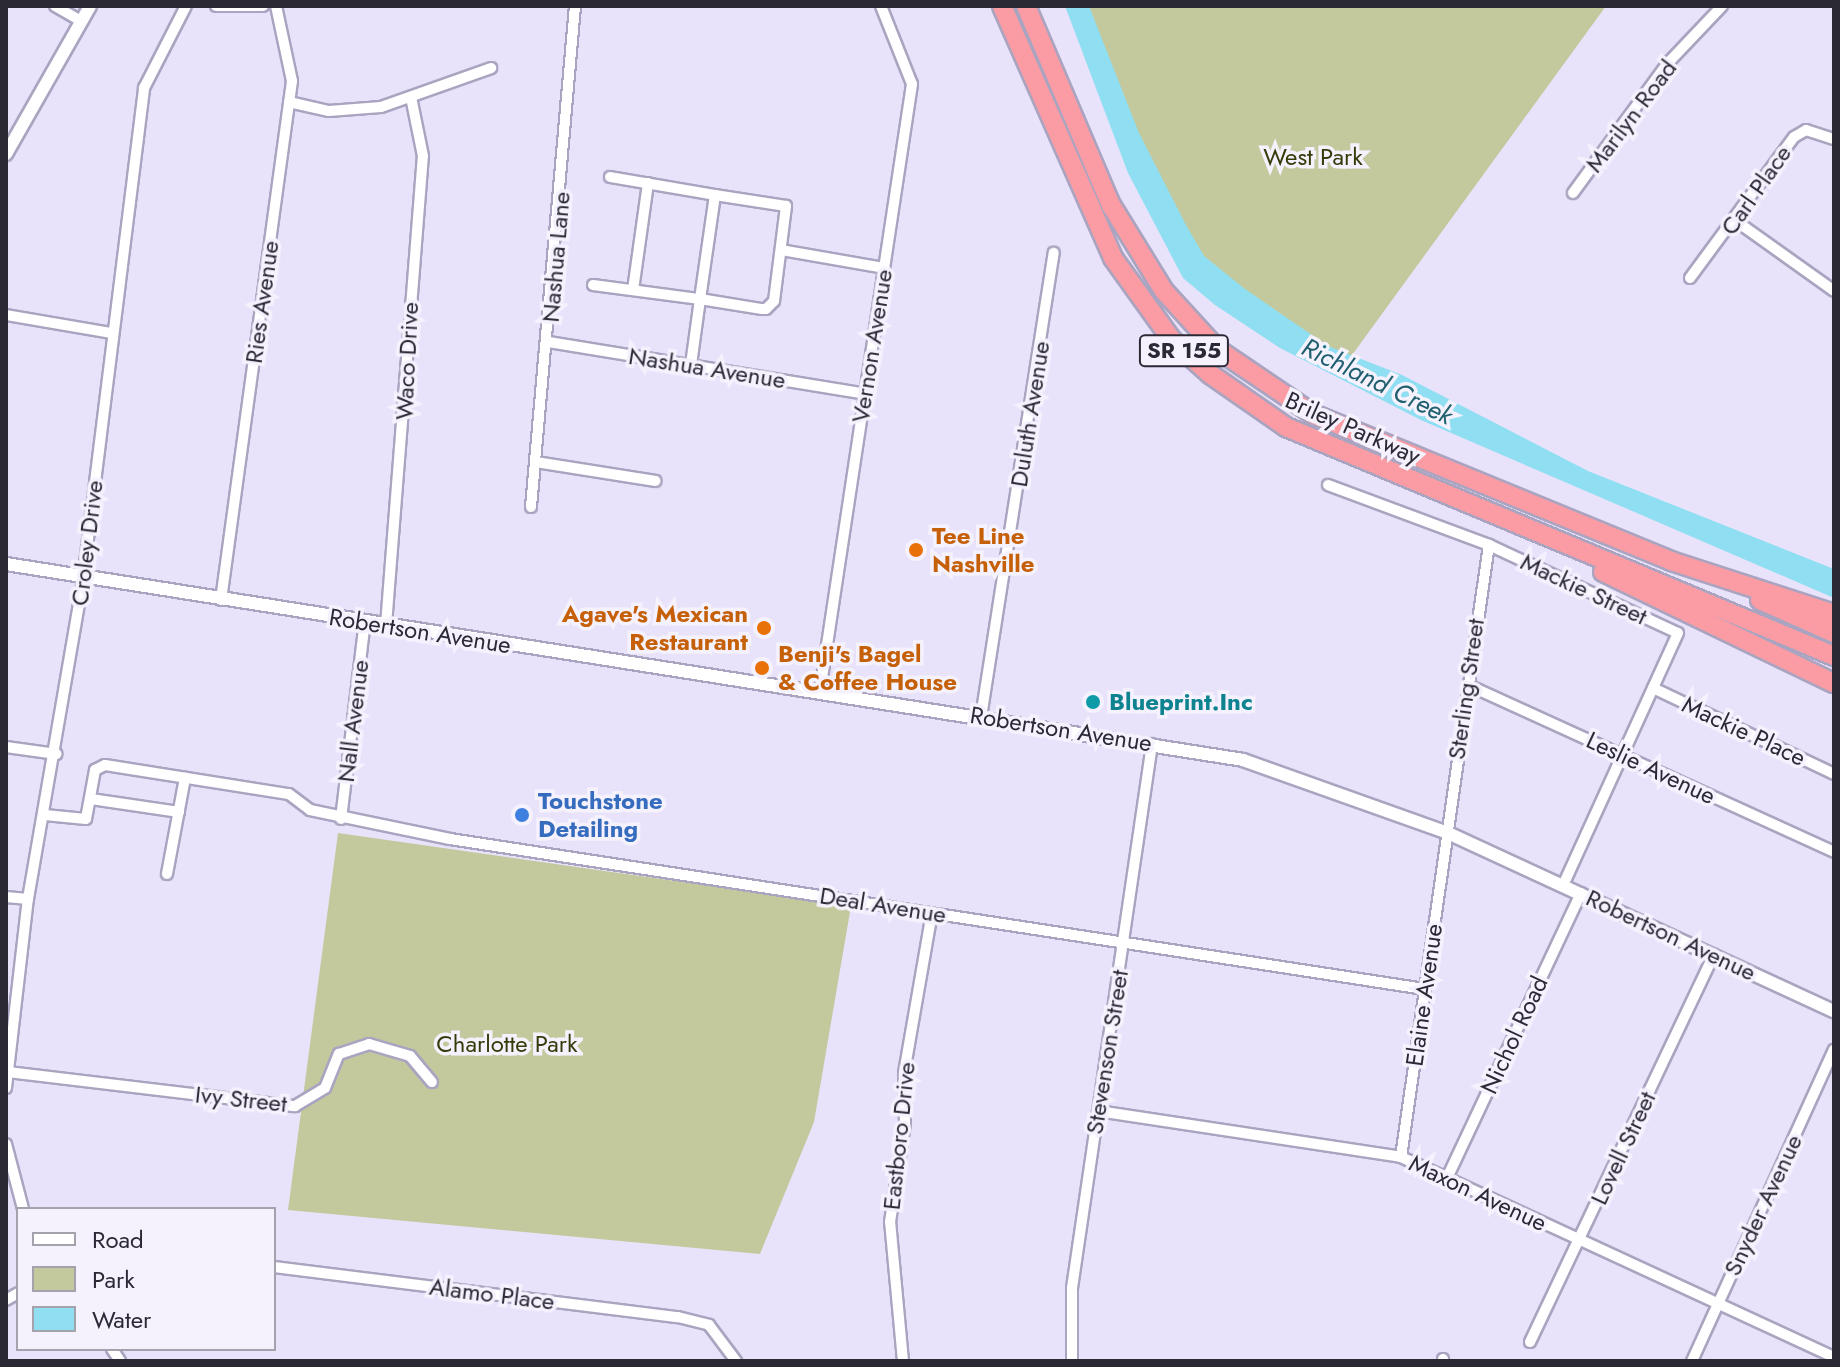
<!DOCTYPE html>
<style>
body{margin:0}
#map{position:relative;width:1840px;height:1367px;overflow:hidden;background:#e8e3fb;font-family:Jost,sans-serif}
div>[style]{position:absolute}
.green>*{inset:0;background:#c4c99d}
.water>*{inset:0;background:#8fdef2}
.roads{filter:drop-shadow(2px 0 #aaa4c0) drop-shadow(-2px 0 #aaa4c0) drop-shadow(0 2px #aaa4c0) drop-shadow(0 -2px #aaa4c0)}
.minor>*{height:10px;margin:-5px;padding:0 5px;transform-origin:5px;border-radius:5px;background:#fff}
.tertiary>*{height:12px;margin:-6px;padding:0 6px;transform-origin:6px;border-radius:6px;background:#fff}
.motorway>*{height:18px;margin:-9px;padding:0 9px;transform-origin:9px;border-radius:9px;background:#fb9ca4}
.dots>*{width:22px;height:22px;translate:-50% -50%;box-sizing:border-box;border:4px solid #f5f2fe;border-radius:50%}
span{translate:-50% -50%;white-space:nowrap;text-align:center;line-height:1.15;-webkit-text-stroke:7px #f5f2fe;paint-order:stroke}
.shield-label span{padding:2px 6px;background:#f5f2fe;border:2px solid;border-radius:6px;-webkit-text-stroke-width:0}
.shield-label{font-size:22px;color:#2b2934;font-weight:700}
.street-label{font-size:24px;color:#2b2934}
.park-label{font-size:24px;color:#373a09}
.food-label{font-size:24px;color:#c56008;font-weight:700}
.left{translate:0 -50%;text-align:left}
.right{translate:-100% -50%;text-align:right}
.culture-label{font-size:24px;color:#0d838f;font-weight:700}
.shop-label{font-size:24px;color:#366cbe;font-weight:700}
.water-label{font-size:26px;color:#21606f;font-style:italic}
.frame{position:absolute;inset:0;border:8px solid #2b2934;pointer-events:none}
.legend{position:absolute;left:16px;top:1207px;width:260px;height:144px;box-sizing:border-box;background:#f5f2fe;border:2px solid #a4a2ad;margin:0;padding:10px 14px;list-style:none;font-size:24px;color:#2b2934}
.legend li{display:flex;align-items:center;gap:16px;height:40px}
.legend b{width:40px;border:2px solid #a4a2ad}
</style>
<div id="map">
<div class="green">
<div style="clip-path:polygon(1087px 6px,1606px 6px,1347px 362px,1193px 253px,1135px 148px)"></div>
<div style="clip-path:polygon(338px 833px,851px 906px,814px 1122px,760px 1254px,288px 1210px)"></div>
</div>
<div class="water">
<div style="clip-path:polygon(1065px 6px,1089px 6px,1139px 133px,1186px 225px,1204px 256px,1245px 289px,1328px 346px,1402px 375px,1588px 471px,1834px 569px,1834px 598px,1421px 420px,1280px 348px,1215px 305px,1183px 278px,1128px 173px)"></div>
</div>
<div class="roads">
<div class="minor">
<div style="left:55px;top:6px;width:30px;rotate:30deg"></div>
<div style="left:216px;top:6px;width:47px"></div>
<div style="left:289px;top:102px;width:41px;rotate:12.7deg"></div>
<div style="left:329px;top:111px;width:52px;rotate:-4.4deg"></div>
<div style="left:381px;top:107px;width:117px;rotate:-19.5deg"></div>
<div style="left:610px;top:177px;width:107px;rotate:9.7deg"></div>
<div style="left:1573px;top:193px;width:160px;rotate:-53.9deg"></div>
<div style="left:1667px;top:64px;width:80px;rotate:-46.5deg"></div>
<div style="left:1736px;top:221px;width:120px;rotate:35.5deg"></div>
<div style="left:781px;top:250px;width:105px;rotate:9.9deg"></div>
<div style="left:1690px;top:278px;width:175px;rotate:-53.6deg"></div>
<div style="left:1794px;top:137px;width:14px;rotate:-30deg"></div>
<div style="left:1806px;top:130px;width:29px;rotate:18deg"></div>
<div style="left:593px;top:285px;width:108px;rotate:7.5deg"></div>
<div style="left:700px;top:299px;width:63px;rotate:9.2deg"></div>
<div style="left:762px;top:309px;width:4px"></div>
<div style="left:766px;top:309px;width:11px;rotate:-45deg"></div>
<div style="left:774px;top:301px;width:96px;rotate:-82.8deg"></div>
<div style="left:786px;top:206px;width:72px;rotate:-171.2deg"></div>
<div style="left:715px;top:195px;width:105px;rotate:98.2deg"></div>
<div style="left:700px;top:299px;width:67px;rotate:97.8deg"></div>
<div style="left:633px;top:290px;width:108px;rotate:-82deg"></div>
<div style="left:6px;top:315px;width:107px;rotate:9.7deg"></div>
<div style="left:549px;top:342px;width:320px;rotate:9.3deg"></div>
<div style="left:536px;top:462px;width:121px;rotate:9deg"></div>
<div style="left:1328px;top:485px;width:172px;rotate:20.4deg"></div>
<div style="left:1489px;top:545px;width:208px;rotate:25deg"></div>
<div style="left:1678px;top:633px;width:277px;rotate:114.5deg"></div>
<div style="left:531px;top:507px;width:503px;rotate:-84.98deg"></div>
<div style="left:221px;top:600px;width:524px;rotate:-82.21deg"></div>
<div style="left:292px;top:81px;width:77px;rotate:-102deg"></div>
<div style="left:386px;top:625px;width:470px;rotate:-85.5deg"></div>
<div style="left:423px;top:156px;width:60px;rotate:-101.5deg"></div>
<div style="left:1468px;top:685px;width:402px;rotate:24.5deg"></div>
<div style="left:1653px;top:688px;width:200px;rotate:25.4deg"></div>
<div style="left:820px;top:691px;width:614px;rotate:-81.38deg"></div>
<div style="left:912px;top:84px;width:84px;rotate:-111.7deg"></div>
<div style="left:981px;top:717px;width:470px;rotate:-81.1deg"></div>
<div style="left:6px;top:747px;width:51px;rotate:7.8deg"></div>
<div style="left:91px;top:799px;width:89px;rotate:8.4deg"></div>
<div style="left:45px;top:815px;width:41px;rotate:5.6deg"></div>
<div style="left:86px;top:819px;width:50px;rotate:-79.6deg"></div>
<div style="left:95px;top:770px;width:11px;rotate:-27deg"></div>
<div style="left:105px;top:765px;width:186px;rotate:9deg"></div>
<div style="left:289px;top:794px;width:26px;rotate:37deg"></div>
<div style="left:310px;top:810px;width:143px;rotate:11.7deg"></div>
<div style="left:450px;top:839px;width:986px;rotate:8.75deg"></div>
<div style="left:341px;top:819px;width:198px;rotate:-83.1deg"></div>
<div style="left:167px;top:874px;width:98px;rotate:-79.4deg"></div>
<div style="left:6px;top:897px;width:22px;rotate:5deg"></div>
<div style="left:8px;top:1072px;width:289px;rotate:6.8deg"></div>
<div style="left:295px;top:1106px;width:35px;rotate:-31deg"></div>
<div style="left:325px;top:1088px;width:37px;rotate:-68deg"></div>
<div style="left:339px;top:1054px;width:32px;rotate:-18deg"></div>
<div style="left:369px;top:1044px;width:43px;rotate:16.3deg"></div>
<div style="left:410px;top:1056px;width:34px;rotate:50deg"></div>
<div style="left:6px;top:1088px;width:190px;rotate:-83.4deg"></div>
<div style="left:28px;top:899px;width:325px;rotate:-80.2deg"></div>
<div style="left:83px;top:579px;width:495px;rotate:-82.9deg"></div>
<div style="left:144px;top:88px;width:92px;rotate:-62.9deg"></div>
<div style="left:1098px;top:1111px;width:306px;rotate:8.6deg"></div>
<div style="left:1401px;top:1157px;width:477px;rotate:24.8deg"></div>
<div style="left:6px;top:1144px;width:67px;rotate:75.3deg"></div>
<div style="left:1401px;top:1157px;width:618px;rotate:-81.82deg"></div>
<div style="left:1447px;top:1178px;width:315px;rotate:-64.8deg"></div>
<div style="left:274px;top:1267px;width:407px;rotate:7.1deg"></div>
<div style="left:678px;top:1317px;width:32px;rotate:14deg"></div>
<div style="left:709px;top:1325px;width:45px;rotate:53.1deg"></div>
<div style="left:6px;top:1300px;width:14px;rotate:-30deg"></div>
<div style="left:1530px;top:1342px;width:429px;rotate:-64.6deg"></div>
<div style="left:112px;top:1349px;width:14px;rotate:56deg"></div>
<div style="left:1443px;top:1359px;width:2px;rotate:90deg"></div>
<div style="left:903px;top:1361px;width:140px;rotate:-95.3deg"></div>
<div style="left:890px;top:1222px;width:99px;rotate:-81.3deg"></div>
<div style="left:905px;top:1124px;width:51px;rotate:-91.1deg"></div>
<div style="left:904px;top:1073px;width:162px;rotate:-80.1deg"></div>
<div style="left:1072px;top:1361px;width:73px;rotate:-90deg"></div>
<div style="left:1072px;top:1288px;width:550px;rotate:-81.63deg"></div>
<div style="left:1692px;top:1361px;width:342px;rotate:-65.5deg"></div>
</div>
<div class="tertiary">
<div style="left:6px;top:154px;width:170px;rotate:-60.4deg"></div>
<div style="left:6px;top:564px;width:1252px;rotate:9deg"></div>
<div style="left:1243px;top:760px;width:218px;rotate:19.6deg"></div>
<div style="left:1448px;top:833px;width:425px;rotate:24.8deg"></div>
</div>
<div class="motorway">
<div style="left:1002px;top:6px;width:275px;rotate:66.2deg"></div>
<div style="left:1113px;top:258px;width:101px;rotate:54.3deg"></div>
<div style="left:1172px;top:340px;width:51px;rotate:41.8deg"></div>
<div style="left:1210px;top:374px;width:93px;rotate:34.9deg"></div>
<div style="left:1286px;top:427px;width:594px;rotate:22.68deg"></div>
<div style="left:1026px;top:6px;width:216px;rotate:66.9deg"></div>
<div style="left:1111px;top:205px;width:101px;rotate:58.4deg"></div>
<div style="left:1164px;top:291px;width:79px;rotate:47.6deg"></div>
<div style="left:1217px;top:349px;width:116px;rotate:34.1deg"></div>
<div style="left:1313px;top:414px;width:387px;rotate:22.3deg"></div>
<div style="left:1671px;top:561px;width:171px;rotate:18deg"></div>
<div style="left:1603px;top:572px;width:256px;rotate:25.7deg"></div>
<div style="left:1760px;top:600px;width:81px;rotate:24deg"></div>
</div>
</div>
<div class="dots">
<div style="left:916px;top:550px;background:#e8710a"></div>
<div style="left:764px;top:628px;background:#e8710a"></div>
<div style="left:762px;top:668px;background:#e8710a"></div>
<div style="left:1093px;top:702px;background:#0f9aa8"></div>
<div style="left:522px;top:815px;background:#3f7fe0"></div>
</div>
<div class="shield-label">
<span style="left:1184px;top:351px">SR 155</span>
</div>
<div class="street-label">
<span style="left:1631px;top:116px;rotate:-53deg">Marilyn Road</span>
<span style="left:1756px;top:190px;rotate:-55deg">Carl Place</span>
<span style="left:556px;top:257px;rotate:-85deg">Nashua Lane</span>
<span style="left:262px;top:302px;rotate:-82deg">Ries Avenue</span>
<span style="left:872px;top:346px;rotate:-81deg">Vernon Avenue</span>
<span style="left:407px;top:361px;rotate:-87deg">Waco Drive</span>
<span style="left:707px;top:368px;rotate:9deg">Nashua Avenue</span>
<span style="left:1030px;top:414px;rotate:-81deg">Duluth Avenue</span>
<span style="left:1353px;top:428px;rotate:24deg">Briley Parkway</span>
<span style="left:87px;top:543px;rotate:-83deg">Croley Drive</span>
<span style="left:1584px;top:589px;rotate:25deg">Mackie Street</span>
<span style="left:420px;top:631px;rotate:9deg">Robertson Avenue</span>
<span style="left:1466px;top:689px;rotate:-82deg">Sterling Street</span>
<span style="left:353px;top:721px;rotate:-83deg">Nall Avenue</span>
<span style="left:1061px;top:729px;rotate:9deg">Robertson Avenue</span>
<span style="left:1744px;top:731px;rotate:25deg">Mackie Place</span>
<span style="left:1651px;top:768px;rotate:25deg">Leslie Avenue</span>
<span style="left:883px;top:905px;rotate:9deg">Deal Avenue</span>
<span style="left:1671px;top:935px;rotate:25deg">Robertson Avenue</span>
<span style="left:1424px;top:995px;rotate:-82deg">Elaine Avenue</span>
<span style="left:1514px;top:1035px;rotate:-65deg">Nichol Road</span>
<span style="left:1107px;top:1052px;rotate:-81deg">Stevenson Street</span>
<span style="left:241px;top:1099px;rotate:6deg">Ivy Street</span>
<span style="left:899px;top:1136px;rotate:-84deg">Eastboro Drive</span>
<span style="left:1623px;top:1148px;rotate:-65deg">Lovell Street</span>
<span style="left:1478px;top:1193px;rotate:25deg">Maxon Avenue</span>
<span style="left:1763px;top:1205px;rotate:-65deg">Snyder Avenue</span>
<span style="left:492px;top:1294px;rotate:7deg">Alamo Place</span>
</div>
<div class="park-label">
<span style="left:1313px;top:157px">West Park</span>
<span style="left:507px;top:1044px">Charlotte Park</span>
</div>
<div class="food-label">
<span class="left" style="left:932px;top:550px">Tee Line<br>Nashville</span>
<span class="right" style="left:748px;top:628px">Agave's Mexican<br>Restaurant</span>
<span class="left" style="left:778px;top:668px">Benji's Bagel<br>&amp; Coffee House</span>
</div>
<div class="culture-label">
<span class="left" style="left:1109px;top:702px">Blueprint.Inc</span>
</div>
<div class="shop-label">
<span class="left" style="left:538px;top:815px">Touchstone<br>Detailing</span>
</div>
<div class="water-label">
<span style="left:1377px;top:382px;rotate:26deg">Richland Creek</span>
</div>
<div class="frame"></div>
<ul class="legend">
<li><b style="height:10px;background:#fff"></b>Road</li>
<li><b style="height:22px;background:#c4c99d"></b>Park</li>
<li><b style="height:22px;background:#8fdef2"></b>Water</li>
</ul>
</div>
